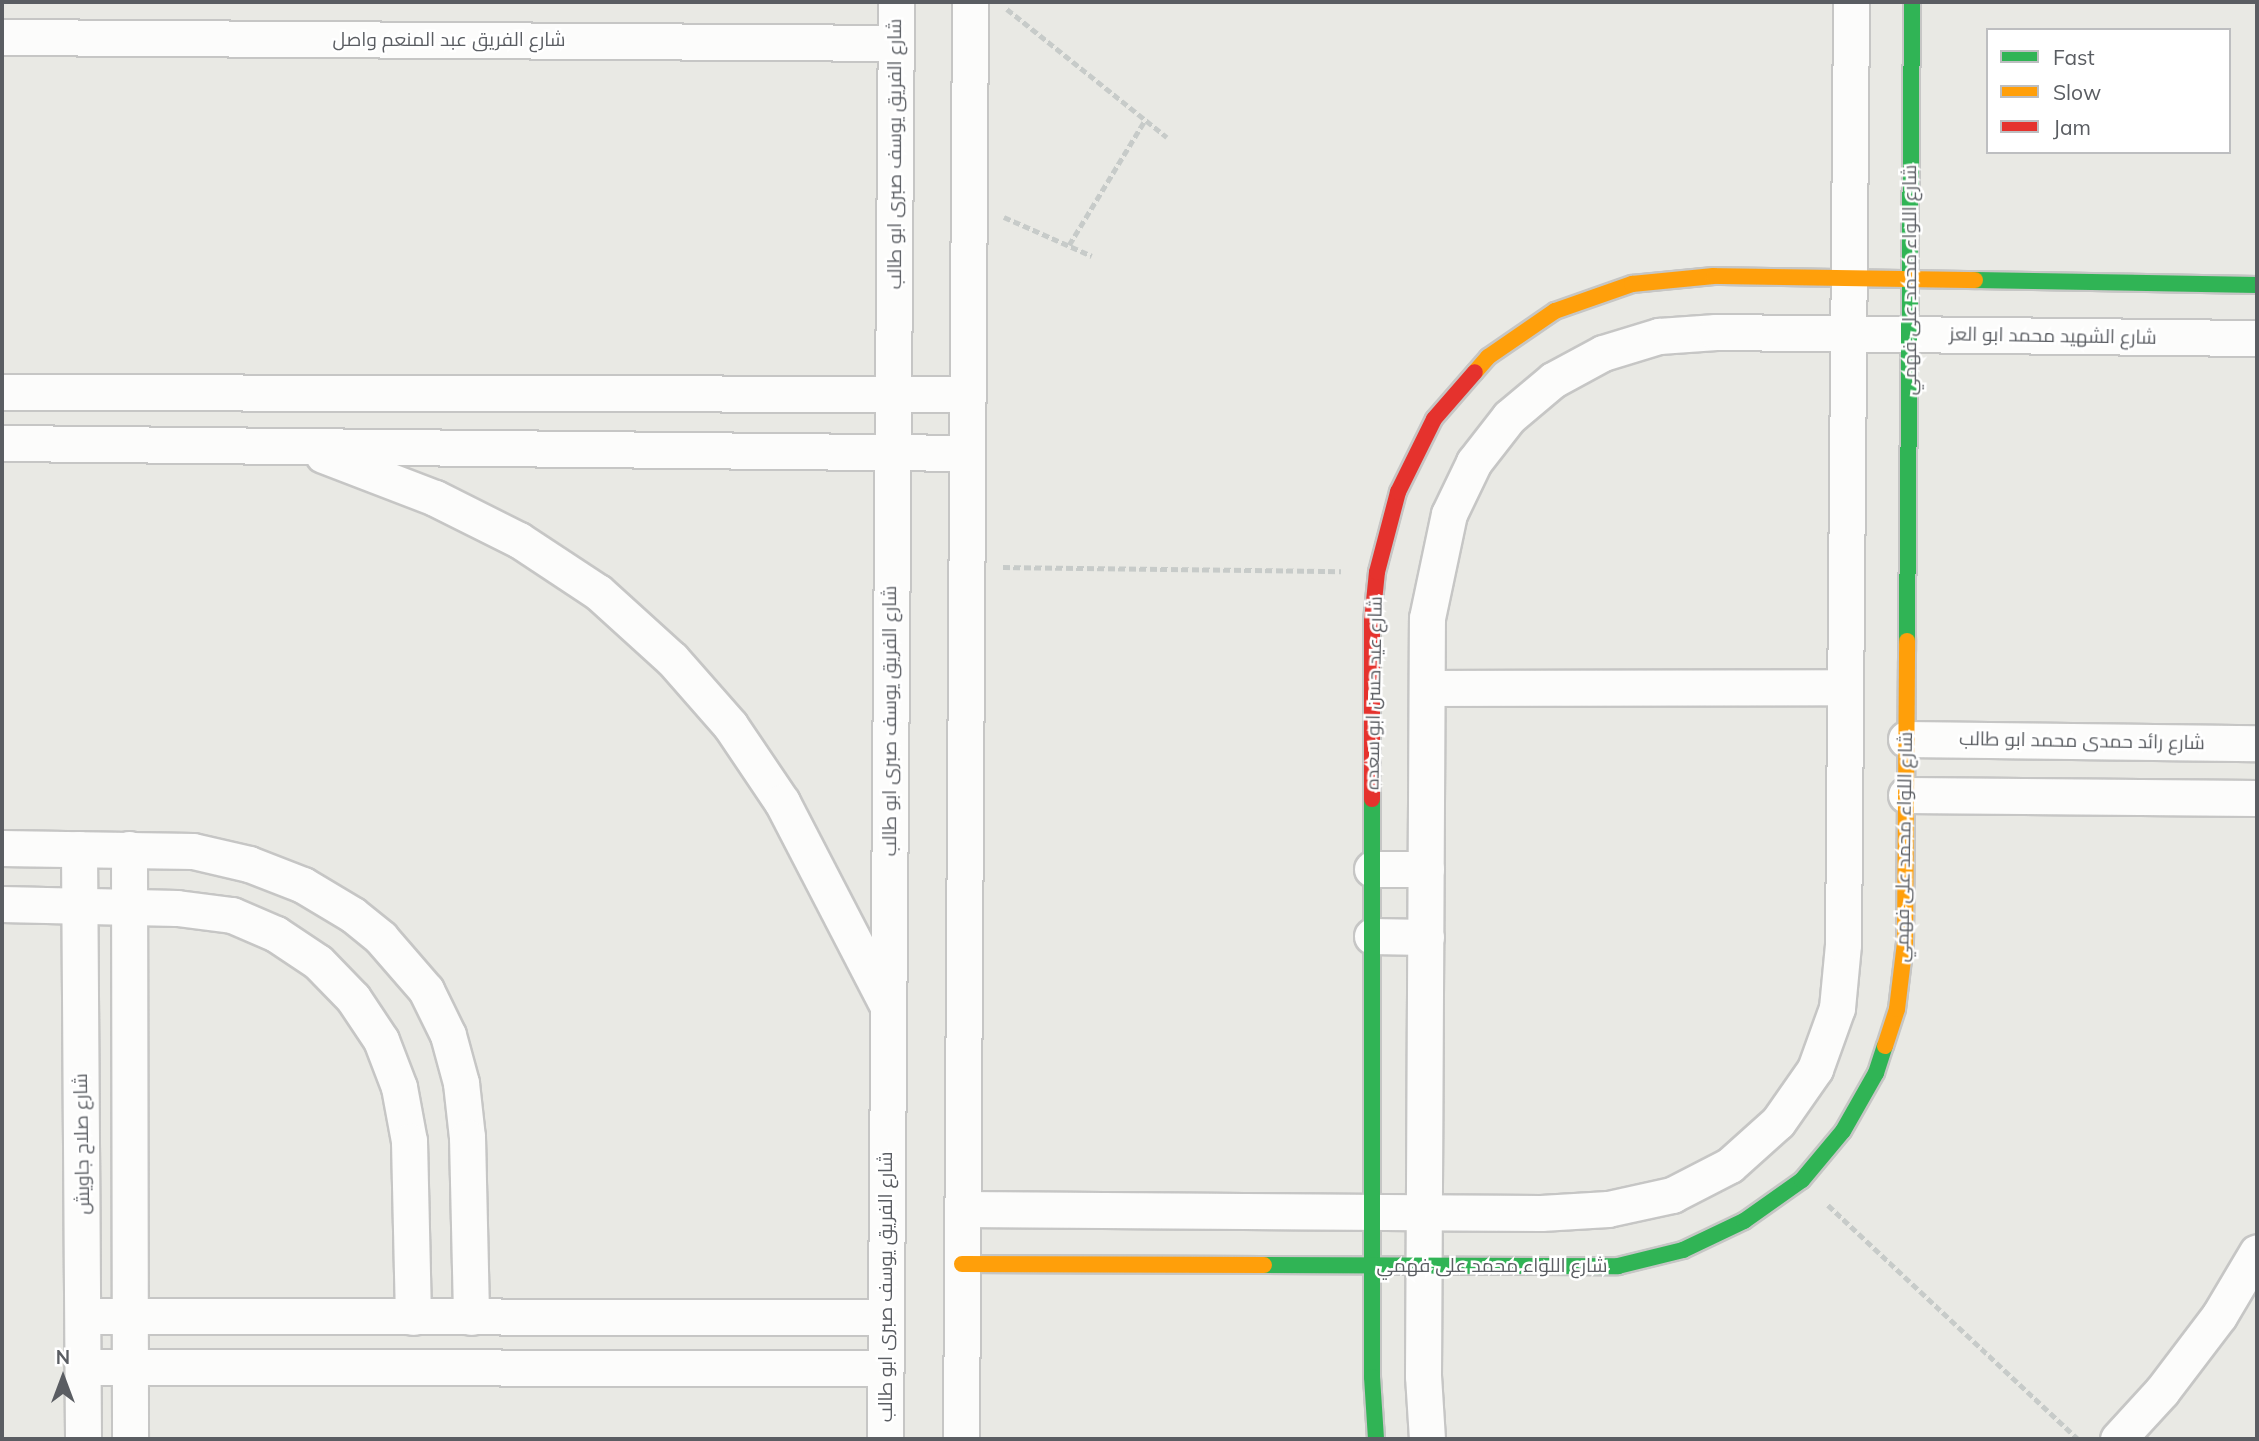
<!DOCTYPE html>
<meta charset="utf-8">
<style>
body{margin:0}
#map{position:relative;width:2259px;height:1441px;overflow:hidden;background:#e9e9e4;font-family:Mulish,Cairo,sans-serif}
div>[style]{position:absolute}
.path>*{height:4.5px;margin-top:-2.25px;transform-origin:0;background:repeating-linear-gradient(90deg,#c7cbc9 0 7px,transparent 0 10.5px)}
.roads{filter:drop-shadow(2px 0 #c6c6c5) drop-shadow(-2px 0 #c6c6c5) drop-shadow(0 2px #c6c6c5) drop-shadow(0 -2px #c6c6c5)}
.street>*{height:35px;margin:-17.5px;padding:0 17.5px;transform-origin:17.5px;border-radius:17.5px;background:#fcfcfb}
.fast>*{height:16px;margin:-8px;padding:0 8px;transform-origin:8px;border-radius:8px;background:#30b455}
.slow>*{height:16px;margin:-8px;padding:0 8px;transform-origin:8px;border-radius:8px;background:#ff9f0a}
.jam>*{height:16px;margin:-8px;padding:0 8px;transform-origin:8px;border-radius:8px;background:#e5322d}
span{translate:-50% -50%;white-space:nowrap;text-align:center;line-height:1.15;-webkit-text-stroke:5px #fff;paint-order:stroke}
.street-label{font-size:19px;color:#5a5d62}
.frame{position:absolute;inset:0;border:4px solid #5a5d62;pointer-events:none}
.legend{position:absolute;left:1986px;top:28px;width:245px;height:126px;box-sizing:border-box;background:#fff;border:2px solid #bdbec0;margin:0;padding:9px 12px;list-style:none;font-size:21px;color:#5a5d62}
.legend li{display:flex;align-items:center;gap:14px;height:35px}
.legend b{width:35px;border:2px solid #bdbec0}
.north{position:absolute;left:28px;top:1343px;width:70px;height:70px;-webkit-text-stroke:5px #fff;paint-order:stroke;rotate:0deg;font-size:19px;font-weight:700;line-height:28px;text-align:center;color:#5a5d62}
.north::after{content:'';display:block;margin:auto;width:24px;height:32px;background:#5a5d62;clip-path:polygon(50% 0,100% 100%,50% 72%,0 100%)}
</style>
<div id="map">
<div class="path">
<div style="left:1007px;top:9px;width:205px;rotate:38.7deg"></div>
<div style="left:1004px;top:217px;width:96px;rotate:23.9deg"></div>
<div style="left:1069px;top:245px;width:146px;rotate:-58.7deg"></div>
<div style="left:1003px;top:567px;width:338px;rotate:0.7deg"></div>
<div style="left:1828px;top:1205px;width:342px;rotate:43.1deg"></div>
</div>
<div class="roads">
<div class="street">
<div style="left:2px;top:37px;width:893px;rotate:0.38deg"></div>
<div style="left:2px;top:392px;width:965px;rotate:0.12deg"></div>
<div style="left:2px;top:443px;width:965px;rotate:0.59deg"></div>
<div style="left:323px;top:455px;width:120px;rotate:21deg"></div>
<div style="left:435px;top:498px;width:94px;rotate:26.6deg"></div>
<div style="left:519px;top:540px;width:95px;rotate:33.4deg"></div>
<div style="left:598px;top:592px;width:100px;rotate:42.2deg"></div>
<div style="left:672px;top:659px;width:88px;rotate:48.7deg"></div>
<div style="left:730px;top:725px;width:93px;rotate:56deg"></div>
<div style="left:782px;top:802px;width:226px;rotate:62.6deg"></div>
<div style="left:1427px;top:688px;width:418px;rotate:-0.1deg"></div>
<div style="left:1906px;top:739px;width:351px;rotate:0.7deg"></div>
<div style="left:1906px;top:795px;width:351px;rotate:0.5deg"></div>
<div style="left:2px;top:848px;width:191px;rotate:0.9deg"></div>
<div style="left:193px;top:851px;width:57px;rotate:13.1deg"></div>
<div style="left:249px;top:864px;width:58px;rotate:21.3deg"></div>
<div style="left:303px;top:885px;width:58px;rotate:31deg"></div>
<div style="left:353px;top:915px;width:36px;rotate:39deg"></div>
<div style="left:381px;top:938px;width:69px;rotate:49.1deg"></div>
<div style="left:426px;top:990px;width:50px;rotate:63.9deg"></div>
<div style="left:448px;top:1035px;width:50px;rotate:74.8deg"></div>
<div style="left:461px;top:1083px;width:54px;rotate:83.7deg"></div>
<div style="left:467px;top:1137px;width:180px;rotate:88.7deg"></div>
<div style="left:79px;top:849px;width:590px;rotate:89.61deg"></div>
<div style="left:129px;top:849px;width:590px;rotate:89.9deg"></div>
<div style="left:1372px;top:869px;width:54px"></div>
<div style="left:2px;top:904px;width:175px;rotate:1.3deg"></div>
<div style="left:177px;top:908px;width:55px;rotate:7.3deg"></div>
<div style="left:232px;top:915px;width:48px;rotate:23.4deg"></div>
<div style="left:276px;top:934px;width:50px;rotate:33.7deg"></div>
<div style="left:318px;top:962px;width:50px;rotate:45.8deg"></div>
<div style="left:353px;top:998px;width:50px;rotate:56.3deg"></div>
<div style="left:381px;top:1040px;width:50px;rotate:69deg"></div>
<div style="left:399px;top:1087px;width:55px;rotate:79.5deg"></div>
<div style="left:409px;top:1141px;width:176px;rotate:88.7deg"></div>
<div style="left:1372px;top:936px;width:54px;rotate:1.1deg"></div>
<div style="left:962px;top:1209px;width:579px;rotate:0.4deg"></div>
<div style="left:1541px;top:1213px;width:67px;rotate:-3.4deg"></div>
<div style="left:1608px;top:1209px;width:66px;rotate:-12.3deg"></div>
<div style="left:1672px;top:1195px;width:65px;rotate:-27.3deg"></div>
<div style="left:1730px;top:1165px;width:64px;rotate:-41.9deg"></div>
<div style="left:1778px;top:1122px;width:65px;rotate:-55.1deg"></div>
<div style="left:1815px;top:1069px;width:65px;rotate:-70.2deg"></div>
<div style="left:1837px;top:1008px;width:64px;rotate:-84.6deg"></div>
<div style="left:1843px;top:944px;width:942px;rotate:-89.51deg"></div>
<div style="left:84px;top:1316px;width:802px;rotate:0.07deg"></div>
<div style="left:84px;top:1367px;width:801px;rotate:0.07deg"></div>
<div style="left:885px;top:1439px;width:1437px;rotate:-89.56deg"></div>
<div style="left:961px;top:1439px;width:1437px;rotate:-89.64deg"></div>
<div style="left:1427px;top:1439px;width:63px;rotate:-93.6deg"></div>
<div style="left:1423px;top:1376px;width:758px;rotate:-89.7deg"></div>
<div style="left:1427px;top:618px;width:106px;rotate:-78.1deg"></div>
<div style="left:1449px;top:514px;width:58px;rotate:-64.3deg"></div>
<div style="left:1474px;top:462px;width:57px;rotate:-52.1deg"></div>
<div style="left:1509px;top:417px;width:57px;rotate:-40.1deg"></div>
<div style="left:1553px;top:380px;width:57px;rotate:-28.4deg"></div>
<div style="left:1603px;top:353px;width:59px;rotate:-16.9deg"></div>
<div style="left:1659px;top:336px;width:57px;rotate:-4deg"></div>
<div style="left:1716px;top:332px;width:541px;rotate:0.64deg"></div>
<div style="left:2118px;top:1439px;width:65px;rotate:-47.5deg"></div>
<div style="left:2162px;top:1391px;width:94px;rotate:-52.8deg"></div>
<div style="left:2219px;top:1316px;width:74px;rotate:-59.3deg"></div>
</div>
<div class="fast">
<div style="left:1975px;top:280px;width:282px;rotate:1deg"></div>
<div style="left:1907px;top:641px;width:639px;rotate:-89.55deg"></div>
<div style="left:1372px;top:799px;width:578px;rotate:90deg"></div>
<div style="left:1372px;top:1377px;width:62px;rotate:86.3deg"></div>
<div style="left:1264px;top:1265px;width:354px;rotate:0.2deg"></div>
<div style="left:1618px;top:1266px;width:67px;rotate:-13.8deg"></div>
<div style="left:1683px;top:1250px;width:68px;rotate:-25.4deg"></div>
<div style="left:1744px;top:1221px;width:71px;rotate:-35.3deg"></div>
<div style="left:1802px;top:1180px;width:64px;rotate:-50.1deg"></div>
<div style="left:1843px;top:1131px;width:67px;rotate:-60.4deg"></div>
<div style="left:1876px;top:1073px;width:28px;rotate:-72deg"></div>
</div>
<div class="slow">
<div style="left:1475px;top:372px;width:20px;rotate:-49deg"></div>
<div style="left:1488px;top:357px;width:81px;rotate:-34.5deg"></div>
<div style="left:1555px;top:311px;width:82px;rotate:-19.3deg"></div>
<div style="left:1632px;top:284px;width:82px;rotate:-5.6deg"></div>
<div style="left:1714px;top:276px;width:261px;rotate:0.9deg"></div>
<div style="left:1885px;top:1046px;width:39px;rotate:-72deg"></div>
<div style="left:1897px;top:1009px;width:66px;rotate:-83.1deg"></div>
<div style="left:1905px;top:943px;width:302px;rotate:-89.6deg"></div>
<div style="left:962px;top:1264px;width:302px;rotate:0.2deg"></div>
</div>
<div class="jam">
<div style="left:1372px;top:799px;width:178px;rotate:-90deg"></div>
<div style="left:1372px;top:621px;width:49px;rotate:-84.2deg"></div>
<div style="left:1377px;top:572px;width:83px;rotate:-75.3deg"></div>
<div style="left:1398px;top:492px;width:81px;rotate:-63.7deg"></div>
<div style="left:1434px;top:419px;width:62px;rotate:-48.9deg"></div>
</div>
</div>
<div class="street-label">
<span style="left:449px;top:40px">شارع الفريق عبد المنعم واصل</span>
<span style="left:895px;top:154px;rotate:-90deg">شارع الفريق يوسف صبرى ابو طالب</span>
<span style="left:1910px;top:280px;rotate:-90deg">شارع اللواء محمد على فهمي</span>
<span style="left:2053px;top:336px;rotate:1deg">شارع الشهيد محمد ابو العز</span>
<span style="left:1374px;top:693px;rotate:-89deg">شارع عيد حسن ابو سعده</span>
<span style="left:890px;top:721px;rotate:-90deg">شارع الفريق يوسف صبرى ابو طالب</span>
<span style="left:2082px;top:741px;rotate:1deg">شارع رائد حمدى محمد ابو طالب</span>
<span style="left:1904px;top:847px;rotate:-89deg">شارع اللواء محمد على فهمي</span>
<span style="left:82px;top:1144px;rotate:-91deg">شارع صلاح جاويش</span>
<span style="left:1492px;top:1266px">شارع اللواء محمد على فهمي</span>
<span style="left:886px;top:1287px;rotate:-90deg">شارع الفريق يوسف صبرى ابو طالب</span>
</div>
<div class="frame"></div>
<ul class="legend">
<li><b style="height:9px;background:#30b455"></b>Fast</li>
<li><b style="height:9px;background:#ff9f0a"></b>Slow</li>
<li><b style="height:9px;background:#e5322d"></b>Jam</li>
</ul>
<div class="north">N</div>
</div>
